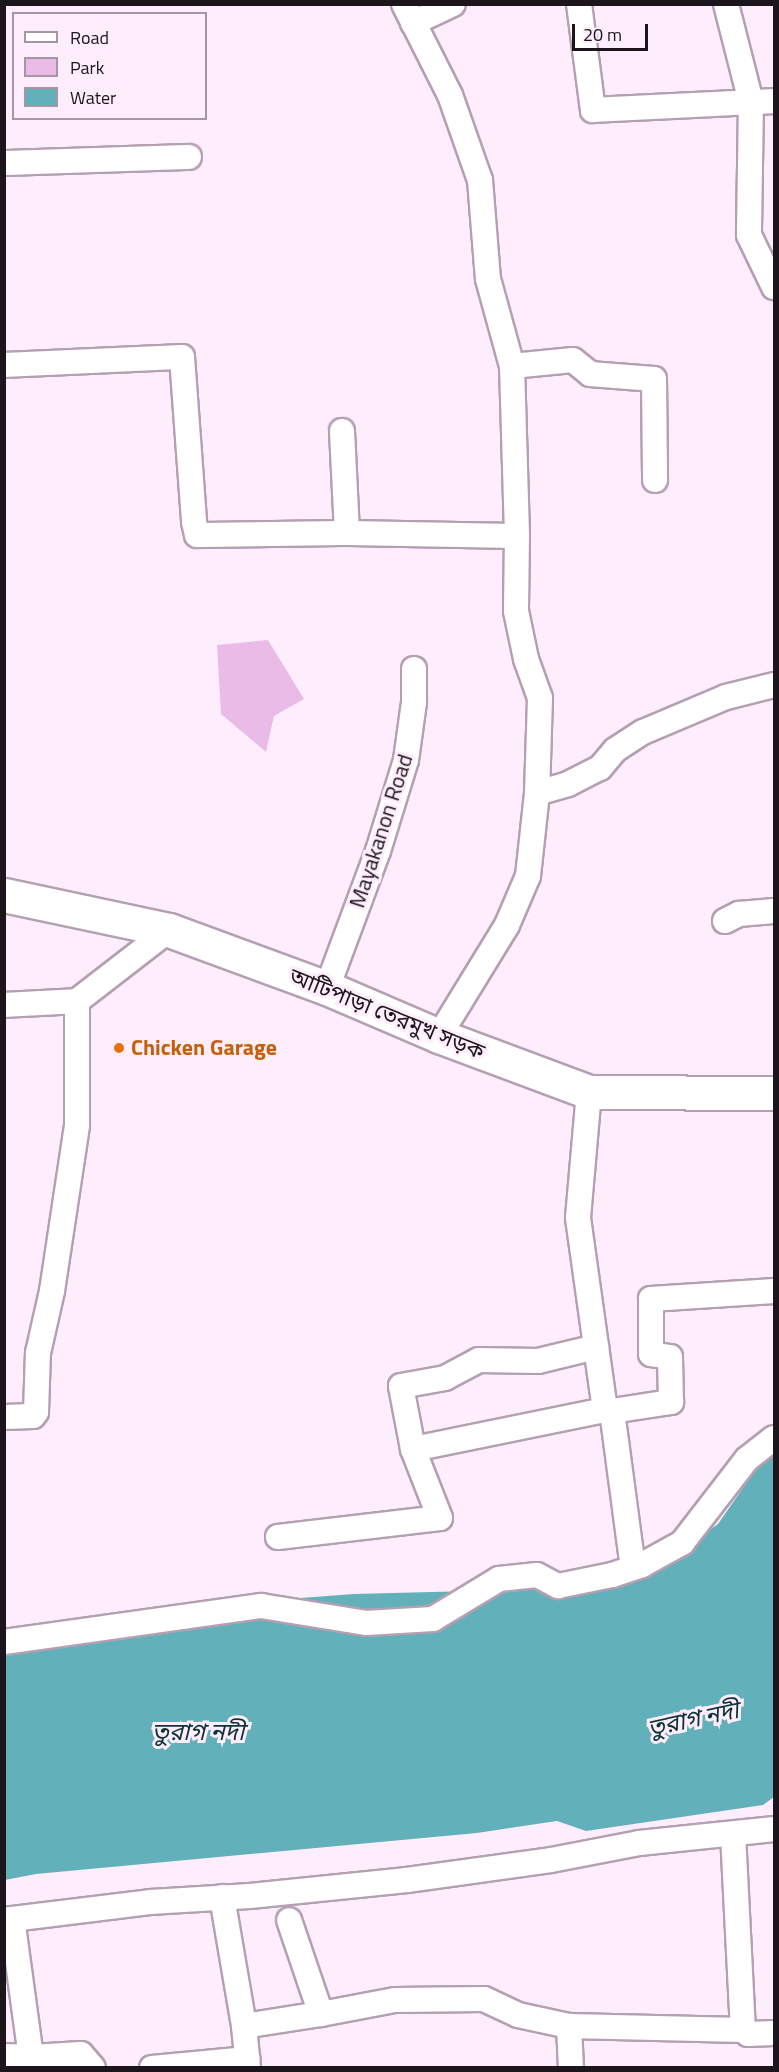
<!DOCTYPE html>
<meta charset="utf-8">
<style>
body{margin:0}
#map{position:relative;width:779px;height:2072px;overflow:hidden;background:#feedfd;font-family:"Titillium Web","Noto Sans Bengali",sans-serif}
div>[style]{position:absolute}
.green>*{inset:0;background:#eabbe6}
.water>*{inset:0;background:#62b0ba}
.roads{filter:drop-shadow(2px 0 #b4a0b2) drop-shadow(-2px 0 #b4a0b2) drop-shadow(0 2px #b4a0b2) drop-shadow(0 -2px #b4a0b2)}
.minor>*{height:24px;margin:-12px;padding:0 12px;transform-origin:12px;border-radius:12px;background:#fff}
.secondary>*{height:33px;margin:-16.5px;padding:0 16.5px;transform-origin:16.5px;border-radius:16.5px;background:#fff}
.dots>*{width:16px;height:16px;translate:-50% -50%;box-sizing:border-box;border:3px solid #feedfd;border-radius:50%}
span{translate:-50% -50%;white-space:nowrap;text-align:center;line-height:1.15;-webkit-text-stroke:6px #feedfd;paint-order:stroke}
.street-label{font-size:22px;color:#1c151b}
.food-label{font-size:22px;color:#c56008;font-weight:700}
.left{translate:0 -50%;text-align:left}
.water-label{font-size:24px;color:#0c3338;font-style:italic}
.frame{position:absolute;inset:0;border:6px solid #1c151b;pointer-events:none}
.legend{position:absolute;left:12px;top:12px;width:195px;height:108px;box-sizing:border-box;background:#feedfd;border:2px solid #a497a3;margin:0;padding:8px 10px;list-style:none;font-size:18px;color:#1c151b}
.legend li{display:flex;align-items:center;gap:12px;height:30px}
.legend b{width:30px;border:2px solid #a497a3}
.scale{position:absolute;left:572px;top:24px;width:76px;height:27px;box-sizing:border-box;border:3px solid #1c151b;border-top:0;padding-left:8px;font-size:18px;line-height:21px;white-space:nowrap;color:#1c151b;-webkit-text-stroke:4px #feedfd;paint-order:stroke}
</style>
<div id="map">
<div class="green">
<div style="clip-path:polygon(268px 640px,304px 699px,274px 716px,266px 752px,221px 714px,217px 645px)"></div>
</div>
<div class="water">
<div style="clip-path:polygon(774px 1453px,774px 1797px,763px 1805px,586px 1831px,557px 1821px,477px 1833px,36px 1874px,5px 1880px,5px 1639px,179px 1607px,354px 1594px,513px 1590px,596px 1582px,668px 1559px,718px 1524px,752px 1475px)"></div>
</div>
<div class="roads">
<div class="minor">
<div style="left:404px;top:4px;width:102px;rotate:63.2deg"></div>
<div style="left:450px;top:95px;width:90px;rotate:70.6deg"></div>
<div style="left:480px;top:180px;width:99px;rotate:85.4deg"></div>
<div style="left:488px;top:279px;width:90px;rotate:74.6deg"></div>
<div style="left:512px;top:366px;width:170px;rotate:88.3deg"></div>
<div style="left:517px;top:536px;width:75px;rotate:90.8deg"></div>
<div style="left:516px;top:611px;width:49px;rotate:78.2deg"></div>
<div style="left:526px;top:659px;width:41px;rotate:70.3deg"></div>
<div style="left:540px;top:698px;width:95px;rotate:91.8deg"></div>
<div style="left:579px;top:4px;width:107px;rotate:82.5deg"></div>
<div style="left:593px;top:110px;width:181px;rotate:-2.8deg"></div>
<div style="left:726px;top:4px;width:101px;rotate:75.7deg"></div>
<div style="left:751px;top:102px;width:133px;rotate:90.9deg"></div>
<div style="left:749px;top:235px;width:58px;rotate:64.3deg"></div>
<div style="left:413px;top:23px;width:44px;rotate:-25.4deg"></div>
<div style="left:4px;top:163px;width:185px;rotate:-1.9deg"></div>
<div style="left:4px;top:365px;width:178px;rotate:-2.6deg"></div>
<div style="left:182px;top:357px;width:165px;rotate:85.8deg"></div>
<div style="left:194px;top:522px;width:13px;rotate:77deg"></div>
<div style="left:197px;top:535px;width:150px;rotate:-0.8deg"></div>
<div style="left:512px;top:366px;width:61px;rotate:-5.6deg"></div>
<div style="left:573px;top:360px;width:22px;rotate:39deg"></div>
<div style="left:590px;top:374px;width:64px;rotate:4.5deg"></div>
<div style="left:654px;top:379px;width:101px;rotate:89.4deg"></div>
<div style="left:342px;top:431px;width:102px;rotate:87.2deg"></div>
<div style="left:347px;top:533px;width:170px;rotate:1deg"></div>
<div style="left:725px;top:921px;width:16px;rotate:-27deg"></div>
<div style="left:739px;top:914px;width:35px;rotate:-5deg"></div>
<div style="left:327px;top:988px;width:146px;rotate:-69.6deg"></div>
<div style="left:378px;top:851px;width:95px;rotate:-72.9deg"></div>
<div style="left:406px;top:760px;width:59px;rotate:-82.1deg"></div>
<div style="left:414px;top:702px;width:33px;rotate:-90deg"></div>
<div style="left:4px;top:1005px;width:73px;rotate:-3.1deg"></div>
<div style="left:439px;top:1036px;width:130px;rotate:-58.5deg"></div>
<div style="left:507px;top:925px;width:53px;rotate:-66.8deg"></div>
<div style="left:528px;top:876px;width:83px;rotate:-83.8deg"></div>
<div style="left:537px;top:793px;width:32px;rotate:-16deg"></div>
<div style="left:568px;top:784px;width:36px;rotate:-27deg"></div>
<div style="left:600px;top:768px;width:23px;rotate:-50deg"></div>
<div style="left:615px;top:750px;width:33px;rotate:-33deg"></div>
<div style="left:643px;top:732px;width:90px;rotate:-22.9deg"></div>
<div style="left:726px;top:697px;width:49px;rotate:-14deg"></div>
<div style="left:589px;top:1092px;width:126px;rotate:95deg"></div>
<div style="left:578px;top:1218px;width:194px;rotate:82deg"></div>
<div style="left:605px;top:1410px;width:7px;rotate:8deg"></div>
<div style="left:612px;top:1411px;width:158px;rotate:82.4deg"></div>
<div style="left:612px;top:1411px;width:60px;rotate:-8.7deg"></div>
<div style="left:671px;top:1402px;width:45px;rotate:-91.3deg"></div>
<div style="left:670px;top:1357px;width:19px;rotate:-171deg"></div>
<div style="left:651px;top:1354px;width:55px;rotate:-90deg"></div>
<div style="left:651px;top:1299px;width:123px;rotate:-3.7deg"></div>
<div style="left:4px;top:1417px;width:29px;rotate:-2deg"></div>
<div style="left:33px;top:1416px;width:5px;rotate:-53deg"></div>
<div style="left:36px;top:1412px;width:59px;rotate:-88.1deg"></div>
<div style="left:38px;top:1353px;width:64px;rotate:-77.3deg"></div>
<div style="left:52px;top:1291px;width:168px;rotate:-81.4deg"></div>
<div style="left:77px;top:1125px;width:124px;rotate:-90deg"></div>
<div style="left:77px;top:1001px;width:116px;rotate:-37.7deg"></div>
<div style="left:413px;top:1449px;width:64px;rotate:-100.8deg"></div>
<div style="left:401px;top:1386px;width:45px;rotate:-10.3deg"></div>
<div style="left:445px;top:1378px;width:38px;rotate:-28deg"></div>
<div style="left:479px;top:1360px;width:59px;rotate:1deg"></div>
<div style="left:538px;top:1361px;width:60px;rotate:-13.6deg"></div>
<div style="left:278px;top:1537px;width:163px;rotate:-6.7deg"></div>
<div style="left:440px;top:1518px;width:74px;rotate:-111.4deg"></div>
<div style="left:413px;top:1449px;width:196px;rotate:-11.5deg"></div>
<div style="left:4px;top:1642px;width:260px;rotate:-8deg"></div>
<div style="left:261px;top:1606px;width:106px;rotate:9.2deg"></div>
<div style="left:366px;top:1623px;width:67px;rotate:-3.4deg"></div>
<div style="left:433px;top:1619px;width:77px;rotate:-31.2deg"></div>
<div style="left:499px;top:1579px;width:38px;rotate:-6deg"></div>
<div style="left:537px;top:1575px;width:24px;rotate:28deg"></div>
<div style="left:558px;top:1586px;width:55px;rotate:-11.5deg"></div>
<div style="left:612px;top:1575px;width:32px;rotate:-18deg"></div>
<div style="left:642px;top:1565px;width:46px;rotate:-28.8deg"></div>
<div style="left:682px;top:1543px;width:106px;rotate:-52.3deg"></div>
<div style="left:747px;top:1459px;width:34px;rotate:-38deg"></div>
<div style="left:733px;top:1834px;width:196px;rotate:87.1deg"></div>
<div style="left:222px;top:1897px;width:131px;rotate:80.3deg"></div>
<div style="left:4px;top:1920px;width:147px;rotate:-7deg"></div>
<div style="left:150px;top:1902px;width:100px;rotate:-3.4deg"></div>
<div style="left:250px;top:1896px;width:158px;rotate:-5.8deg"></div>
<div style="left:407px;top:1880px;width:145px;rotate:-7.9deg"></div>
<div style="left:551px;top:1860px;width:90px;rotate:-10.9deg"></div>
<div style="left:639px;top:1843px;width:136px;rotate:-5.9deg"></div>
<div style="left:321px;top:2014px;width:75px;rotate:-10.7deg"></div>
<div style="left:395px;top:2000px;width:89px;rotate:-0.6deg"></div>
<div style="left:484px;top:1999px;width:38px;rotate:25deg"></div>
<div style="left:518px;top:2015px;width:52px;rotate:12.2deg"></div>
<div style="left:569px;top:2026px;width:174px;rotate:1.3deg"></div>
<div style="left:743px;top:2030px;width:6px;rotate:39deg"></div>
<div style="left:748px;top:2034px;width:26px;rotate:-2deg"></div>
<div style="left:569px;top:2026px;width:42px;rotate:87.3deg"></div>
<div style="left:4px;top:2056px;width:27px;rotate:2deg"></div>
<div style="left:31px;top:2057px;width:139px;rotate:-97.8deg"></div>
<div style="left:31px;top:2057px;width:50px;rotate:-3.4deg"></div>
<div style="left:81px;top:2054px;width:18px;rotate:49deg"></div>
<div style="left:152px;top:2068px;width:96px;rotate:-5.4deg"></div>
<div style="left:248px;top:2068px;width:42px;rotate:-95.4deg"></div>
<div style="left:244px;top:2026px;width:78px;rotate:-8.9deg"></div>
<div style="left:321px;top:2014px;width:99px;rotate:-108.8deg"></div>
</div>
<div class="secondary">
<div style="left:4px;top:895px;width:169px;rotate:12deg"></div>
<div style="left:169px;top:930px;width:168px;rotate:20.2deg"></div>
<div style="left:327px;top:988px;width:122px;rotate:23.2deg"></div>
<div style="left:439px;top:1036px;width:160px;rotate:20.5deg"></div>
<div style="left:589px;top:1092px;width:185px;rotate:0.3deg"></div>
</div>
</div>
<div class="dots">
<div style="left:119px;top:1048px;background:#e8710a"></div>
</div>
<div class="street-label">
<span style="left:381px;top:831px;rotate:-72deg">Mayakanon Road</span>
<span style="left:387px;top:1014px;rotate:22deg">আটিপাড়া তেরমুখ সড়ক</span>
</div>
<div class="food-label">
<span class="left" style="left:131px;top:1048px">Chicken Garage</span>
</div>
<div class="water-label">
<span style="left:693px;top:1719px;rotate:-12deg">তুরাগ নদী</span>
<span style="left:198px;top:1732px">তুরাগ নদী</span>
</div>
<div class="frame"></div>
<ul class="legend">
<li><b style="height:8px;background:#fff"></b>Road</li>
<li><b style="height:16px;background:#eabbe6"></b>Park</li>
<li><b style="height:16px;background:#62b0ba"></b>Water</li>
</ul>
<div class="scale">20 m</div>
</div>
